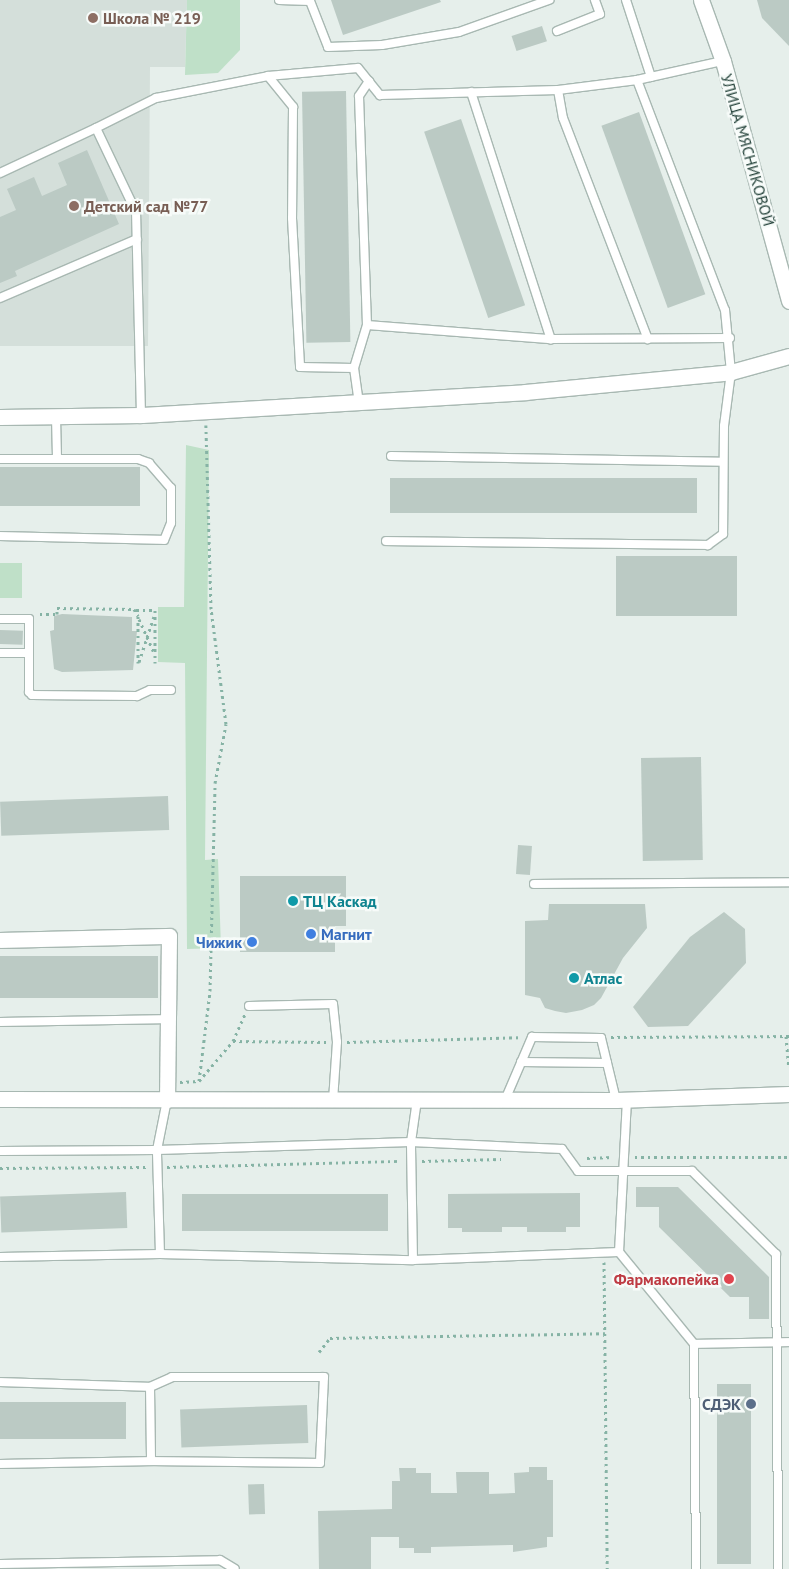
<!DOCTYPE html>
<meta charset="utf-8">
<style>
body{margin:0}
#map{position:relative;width:789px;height:1569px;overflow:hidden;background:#e6efeb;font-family:"PT Sans",sans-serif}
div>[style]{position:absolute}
.built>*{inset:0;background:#d4dfda}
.green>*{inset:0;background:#bfe0c8;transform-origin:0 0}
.building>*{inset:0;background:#bbcac4;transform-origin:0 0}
.path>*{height:3px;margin-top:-1.5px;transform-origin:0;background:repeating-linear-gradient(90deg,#86b3a5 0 2.5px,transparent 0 6.5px)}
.roads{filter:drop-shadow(1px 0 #a8b8b2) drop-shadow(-1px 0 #a8b8b2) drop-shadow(0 1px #a8b8b2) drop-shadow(0 -1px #a8b8b2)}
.lane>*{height:8px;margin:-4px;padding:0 4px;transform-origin:4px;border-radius:4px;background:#fff}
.street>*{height:15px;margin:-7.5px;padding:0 7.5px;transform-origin:7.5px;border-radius:7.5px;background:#fff}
.secondary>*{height:15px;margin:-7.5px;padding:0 7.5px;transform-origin:7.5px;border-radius:7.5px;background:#fff}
.dots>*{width:14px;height:14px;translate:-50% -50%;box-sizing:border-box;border:2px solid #f7fbf9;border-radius:50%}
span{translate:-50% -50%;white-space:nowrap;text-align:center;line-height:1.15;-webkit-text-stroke:5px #f7fbf9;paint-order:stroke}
.education-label{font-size:16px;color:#785e54;font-weight:700}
.left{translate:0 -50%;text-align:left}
.street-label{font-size:16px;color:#24423a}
.culture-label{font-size:16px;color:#0d838f;font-weight:700}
.shop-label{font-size:16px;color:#366cbe;font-weight:700}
.right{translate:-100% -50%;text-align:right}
.health-label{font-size:16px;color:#be3a42;font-weight:700}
.service-label{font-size:16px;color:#4e5e75;font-weight:700}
</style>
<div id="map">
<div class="built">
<div style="clip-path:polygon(0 0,187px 0,185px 67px,150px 67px,148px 346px,0 346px)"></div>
</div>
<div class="green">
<div style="clip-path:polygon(187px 0,240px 0,240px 50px,218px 73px,185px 75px)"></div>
<div style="clip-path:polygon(186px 445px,209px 450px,205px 860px,218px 859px,221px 948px,187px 949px,185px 663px,158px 662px,158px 607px,184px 607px)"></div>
<div style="left:0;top:563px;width:22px;height:35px"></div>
</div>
<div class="building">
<div style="clip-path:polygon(331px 0,440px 0,441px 2px,343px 35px)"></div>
<div style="clip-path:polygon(757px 0,789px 0,789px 46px,762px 18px)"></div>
<div style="left:542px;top:26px;width:16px;height:32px;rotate:72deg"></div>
<div style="left:346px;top:91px;width:251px;height:44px;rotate:89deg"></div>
<div style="left:639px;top:112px;width:194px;height:40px;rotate:70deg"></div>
<div style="left:461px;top:119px;width:197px;height:39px;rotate:71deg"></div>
<div style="clip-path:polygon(87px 150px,119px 224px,15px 271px,17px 276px,0 283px,0 217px,16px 210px,7px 189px,34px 177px,42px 196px,67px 185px,58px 163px)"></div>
<div style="left:140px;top:467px;width:39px;height:140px;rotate:90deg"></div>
<div style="left:390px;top:478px;width:307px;height:35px"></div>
<div style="left:737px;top:556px;width:60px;height:121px;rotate:90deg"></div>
<div style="clip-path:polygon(62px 614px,132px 617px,132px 631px,137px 631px,133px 670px,62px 672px,54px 669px,50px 631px,54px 630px,54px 616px)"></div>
<div style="left:0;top:630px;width:23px;height:14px;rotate:2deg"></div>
<div style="left:701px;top:757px;width:103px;height:60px;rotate:89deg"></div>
<div style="left:168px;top:796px;width:34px;height:168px;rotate:88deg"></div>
<div style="left:518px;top:845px;width:14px;height:29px;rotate:4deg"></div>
<div style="clip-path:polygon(240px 876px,346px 876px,346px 926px,335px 926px,335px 952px,240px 952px)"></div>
<div style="clip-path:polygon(549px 904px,645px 904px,647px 928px,623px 958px,601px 998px,594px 1005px,582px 1010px,566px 1013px,555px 1011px,545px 1008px,540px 998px,525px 995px,525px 921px,548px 920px)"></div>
<div style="clip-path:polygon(724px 912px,745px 929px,746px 963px,688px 1026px,648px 1027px,633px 1007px,690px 937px)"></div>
<div style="left:0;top:956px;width:158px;height:42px"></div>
<div style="clip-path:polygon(636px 1187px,678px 1187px,769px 1277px,769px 1319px,749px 1319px,749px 1297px,730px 1297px,659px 1227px,659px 1207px,636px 1207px)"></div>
<div style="left:126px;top:1192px;width:36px;height:126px;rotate:88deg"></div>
<div style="clip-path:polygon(580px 1193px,580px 1227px,566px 1227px,566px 1232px,527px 1232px,527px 1227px,502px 1227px,502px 1232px,462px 1232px,462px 1228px,448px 1228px,448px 1194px)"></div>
<div style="left:182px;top:1194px;width:206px;height:37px"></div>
<div style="left:717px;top:1384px;width:34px;height:180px"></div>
<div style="left:0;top:1402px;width:126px;height:37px"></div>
<div style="left:307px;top:1405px;width:38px;height:127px;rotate:88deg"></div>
<div style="clip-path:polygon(529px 1467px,547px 1467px,547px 1480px,553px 1480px,553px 1537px,547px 1537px,547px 1547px,513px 1552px,513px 1545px,431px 1547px,431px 1553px,414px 1553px,414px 1548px,399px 1548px,399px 1537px,371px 1537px,371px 1569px,319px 1569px,318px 1511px,392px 1509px,392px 1481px,400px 1481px,399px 1468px,416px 1468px,416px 1473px,431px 1473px,431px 1493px,457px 1493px,456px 1472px,489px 1472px,489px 1494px,515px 1493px,514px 1473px,529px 1472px)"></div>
<div style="left:264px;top:1484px;width:30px;height:16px;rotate:88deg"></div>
</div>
<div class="path">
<div style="left:136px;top:610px;width:19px"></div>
<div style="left:155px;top:610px;width:53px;rotate:90deg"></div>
<div style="left:40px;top:614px;width:17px"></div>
<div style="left:57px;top:614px;width:6px;rotate:-90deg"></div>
<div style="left:57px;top:608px;width:77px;rotate:0.7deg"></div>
<div style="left:134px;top:609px;width:8px;rotate:60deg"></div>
<div style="left:138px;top:616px;width:47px;rotate:90deg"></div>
<div style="left:139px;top:619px;width:36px;rotate:66deg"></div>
<div style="left:139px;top:662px;width:48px;rotate:-71.9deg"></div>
<div style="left:786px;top:1036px;width:32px;rotate:85deg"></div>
<div style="left:611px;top:1037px;width:178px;rotate:-0.3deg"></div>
<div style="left:233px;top:1041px;width:30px;rotate:-66deg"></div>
<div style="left:347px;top:1042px;width:174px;rotate:-1.6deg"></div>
<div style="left:199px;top:1081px;width:91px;rotate:-83deg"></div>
<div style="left:210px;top:991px;width:208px;rotate:-88.6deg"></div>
<div style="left:215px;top:783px;width:60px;rotate:-79.4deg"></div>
<div style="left:226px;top:724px;width:116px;rotate:-97.4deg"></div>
<div style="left:211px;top:609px;width:184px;rotate:-91.6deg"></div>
<div style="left:180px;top:1082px;width:19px;rotate:-3deg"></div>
<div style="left:199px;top:1081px;width:52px;rotate:-49.6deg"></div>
<div style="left:233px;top:1041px;width:93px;rotate:0.6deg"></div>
<div style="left:635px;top:1157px;width:154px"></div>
<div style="left:587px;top:1158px;width:26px;rotate:-2deg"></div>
<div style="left:422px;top:1161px;width:79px;rotate:-1.5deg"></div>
<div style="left:167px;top:1167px;width:234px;rotate:-1.5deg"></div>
<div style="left:0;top:1168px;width:146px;rotate:-0.4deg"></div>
<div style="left:604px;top:1262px;width:307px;rotate:89.4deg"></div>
<div style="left:319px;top:1352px;width:18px;rotate:-52deg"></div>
<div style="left:330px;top:1338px;width:275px;rotate:-1deg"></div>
</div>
<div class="roads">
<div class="lane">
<div style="left:279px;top:0;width:31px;rotate:2deg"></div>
<div style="left:310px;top:1px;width:49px;rotate:68.6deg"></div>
<div style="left:328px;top:47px;width:54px;rotate:-2.1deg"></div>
<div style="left:382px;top:45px;width:78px;rotate:-9.6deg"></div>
<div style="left:459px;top:32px;width:96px;rotate:-19.6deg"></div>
<div style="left:626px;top:0;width:81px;rotate:72deg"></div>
<div style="left:557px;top:31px;width:46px;rotate:-21.6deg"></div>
<div style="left:600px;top:14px;width:15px;rotate:-110deg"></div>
<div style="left:268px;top:76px;width:90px;rotate:-5.1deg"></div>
<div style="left:358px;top:68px;width:35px;rotate:51deg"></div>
<div style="left:380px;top:95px;width:178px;rotate:-1.6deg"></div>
<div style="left:558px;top:90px;width:80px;rotate:-7.2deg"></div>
<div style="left:637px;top:80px;width:246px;rotate:69.1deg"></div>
<div style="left:725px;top:310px;width:62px;rotate:84.5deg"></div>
<div style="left:731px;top:372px;width:54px;rotate:97.4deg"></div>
<div style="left:724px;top:426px;width:108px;rotate:90.5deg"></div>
<div style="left:723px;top:534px;width:19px;rotate:144deg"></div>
<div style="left:708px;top:545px;width:322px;rotate:-179.3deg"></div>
<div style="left:637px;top:80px;width:88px;rotate:-12.5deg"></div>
<div style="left:558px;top:90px;width:28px;rotate:80deg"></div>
<div style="left:563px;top:118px;width:237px;rotate:69deg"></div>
<div style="left:471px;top:92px;width:260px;rotate:72.1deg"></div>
<div style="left:0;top:173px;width:106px;rotate:-25.1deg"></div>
<div style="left:0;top:298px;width:149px;rotate:-23.3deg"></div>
<div style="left:367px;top:325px;width:185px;rotate:4.4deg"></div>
<div style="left:551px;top:339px;width:179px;rotate:-0.3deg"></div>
<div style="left:354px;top:368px;width:45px;rotate:-73.2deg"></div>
<div style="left:367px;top:325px;width:229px;rotate:-92deg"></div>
<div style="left:359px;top:96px;width:18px;rotate:-56deg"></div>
<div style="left:141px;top:415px;width:203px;rotate:-91.4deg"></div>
<div style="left:136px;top:212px;width:93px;rotate:-115.5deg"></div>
<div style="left:96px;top:128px;width:67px;rotate:-26.6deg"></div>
<div style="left:156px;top:98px;width:114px;rotate:-11.1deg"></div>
<div style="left:268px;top:76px;width:40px;rotate:51deg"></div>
<div style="left:293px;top:107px;width:111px;rotate:90.5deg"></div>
<div style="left:292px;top:218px;width:149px;rotate:86.9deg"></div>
<div style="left:300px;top:367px;width:54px;rotate:1.1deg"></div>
<div style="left:354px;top:368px;width:34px;rotate:82deg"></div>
<div style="left:56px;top:417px;width:41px;rotate:88.6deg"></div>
<div style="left:391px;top:456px;width:332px;rotate:1deg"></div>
<div style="left:0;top:459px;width:138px"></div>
<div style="left:138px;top:459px;width:12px;rotate:20deg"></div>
<div style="left:149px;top:463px;width:33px;rotate:49deg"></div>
<div style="left:171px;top:488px;width:35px;rotate:90deg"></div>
<div style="left:171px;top:523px;width:18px;rotate:112deg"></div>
<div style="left:164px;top:540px;width:164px;rotate:-178.6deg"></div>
<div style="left:0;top:619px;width:29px"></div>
<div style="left:29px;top:619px;width:34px;rotate:90deg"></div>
<div style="left:0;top:653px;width:29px"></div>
<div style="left:29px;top:653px;width:39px;rotate:90deg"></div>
<div style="left:29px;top:692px;width:4px;rotate:45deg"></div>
<div style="left:32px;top:695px;width:105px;rotate:0.5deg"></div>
<div style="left:137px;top:696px;width:14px;rotate:-25deg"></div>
<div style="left:150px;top:690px;width:21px"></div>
<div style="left:534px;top:884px;width:255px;rotate:-0.4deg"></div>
<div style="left:249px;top:1006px;width:84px;rotate:-1.4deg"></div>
<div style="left:333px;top:1004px;width:38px;rotate:84deg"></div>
<div style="left:337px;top:1042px;width:58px;rotate:93.9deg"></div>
<div style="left:0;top:1022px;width:170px;rotate:-1deg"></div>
<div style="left:521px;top:1062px;width:86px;rotate:0.7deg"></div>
<div style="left:505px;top:1100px;width:69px;rotate:-66.8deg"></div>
<div style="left:532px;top:1037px;width:69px;rotate:0.8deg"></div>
<div style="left:601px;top:1038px;width:64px;rotate:76.4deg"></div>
<div style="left:0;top:1151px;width:157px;rotate:-0.4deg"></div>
<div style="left:157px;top:1150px;width:254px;rotate:-1.8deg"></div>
<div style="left:411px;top:1142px;width:151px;rotate:2.7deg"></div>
<div style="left:562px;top:1149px;width:27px;rotate:54deg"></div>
<div style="left:578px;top:1171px;width:114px"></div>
<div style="left:692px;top:1171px;width:118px;rotate:44.7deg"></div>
<div style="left:776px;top:1254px;width:315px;rotate:89.6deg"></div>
<div style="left:619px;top:1252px;width:152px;rotate:-87deg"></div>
<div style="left:160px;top:1254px;width:253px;rotate:1.4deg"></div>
<div style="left:413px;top:1260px;width:206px;rotate:-2.2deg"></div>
<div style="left:619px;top:1252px;width:119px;rotate:50.8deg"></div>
<div style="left:0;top:1257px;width:160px;rotate:-1.1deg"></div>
<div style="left:160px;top:1254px;width:104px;rotate:-91.7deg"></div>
<div style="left:157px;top:1150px;width:51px;rotate:-78.7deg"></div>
<div style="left:413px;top:1260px;width:118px;rotate:-91deg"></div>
<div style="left:411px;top:1142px;width:42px;rotate:-81.9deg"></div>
<div style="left:0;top:1382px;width:150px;rotate:1.9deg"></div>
<div style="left:150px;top:1387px;width:74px;rotate:89.2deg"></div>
<div style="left:151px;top:1461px;width:151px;rotate:178.9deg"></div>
<div style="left:150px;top:1387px;width:24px;rotate:-24deg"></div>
<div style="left:172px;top:1377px;width:152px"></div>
<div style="left:324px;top:1377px;width:86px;rotate:92.7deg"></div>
<div style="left:320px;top:1463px;width:169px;rotate:-179.3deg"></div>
<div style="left:0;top:1564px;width:220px;rotate:-1deg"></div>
<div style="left:220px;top:1560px;width:17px;rotate:31deg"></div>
<div style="left:696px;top:1569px;width:225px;rotate:-90.5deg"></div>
<div style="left:694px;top:1344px;width:95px;rotate:-1.2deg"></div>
</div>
<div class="street">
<div style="left:0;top:417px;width:141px;rotate:-0.8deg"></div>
<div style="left:141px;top:415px;width:385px;rotate:-3.4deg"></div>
<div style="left:525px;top:392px;width:207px;rotate:-5.5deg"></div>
<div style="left:731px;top:372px;width:60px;rotate:-15.4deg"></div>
<div style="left:0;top:940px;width:169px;rotate:-1.4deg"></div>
<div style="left:169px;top:936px;width:164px;rotate:90.7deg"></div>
</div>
<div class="secondary">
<div style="left:701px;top:0;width:65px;rotate:70.2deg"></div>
<div style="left:723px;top:61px;width:249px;rotate:74.6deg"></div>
<div style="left:0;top:1099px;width:616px;rotate:0.09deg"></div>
<div style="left:616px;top:1100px;width:173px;rotate:-2deg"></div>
</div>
</div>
<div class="dots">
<div style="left:93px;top:18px;background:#8d6e63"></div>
<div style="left:74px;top:206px;background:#8d6e63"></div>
<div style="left:293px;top:901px;background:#0f9aa8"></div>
<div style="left:311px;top:934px;background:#3f7fe0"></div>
<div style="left:252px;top:942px;background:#3f7fe0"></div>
<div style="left:574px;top:978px;background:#0f9aa8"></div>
<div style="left:729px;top:1279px;background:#e0444e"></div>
<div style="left:751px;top:1404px;background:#5c6f8a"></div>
</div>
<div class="education-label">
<span class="left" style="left:103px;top:18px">Школа № 219</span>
<span class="left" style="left:84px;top:206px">Детский сад №77</span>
</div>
<div class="street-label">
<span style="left:748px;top:150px;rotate:74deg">УЛИЦА МЯСНИКОВОЙ</span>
</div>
<div class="culture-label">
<span class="left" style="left:303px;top:901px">ТЦ Каскад</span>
<span class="left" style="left:584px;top:978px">Атлас</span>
</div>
<div class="shop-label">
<span class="left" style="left:321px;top:934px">Магнит</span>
<span class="right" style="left:242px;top:942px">Чижик</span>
</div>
<div class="health-label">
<span class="right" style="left:719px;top:1279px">Фармакопейка</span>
</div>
<div class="service-label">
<span class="right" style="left:741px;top:1404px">СДЭК</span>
</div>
</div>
